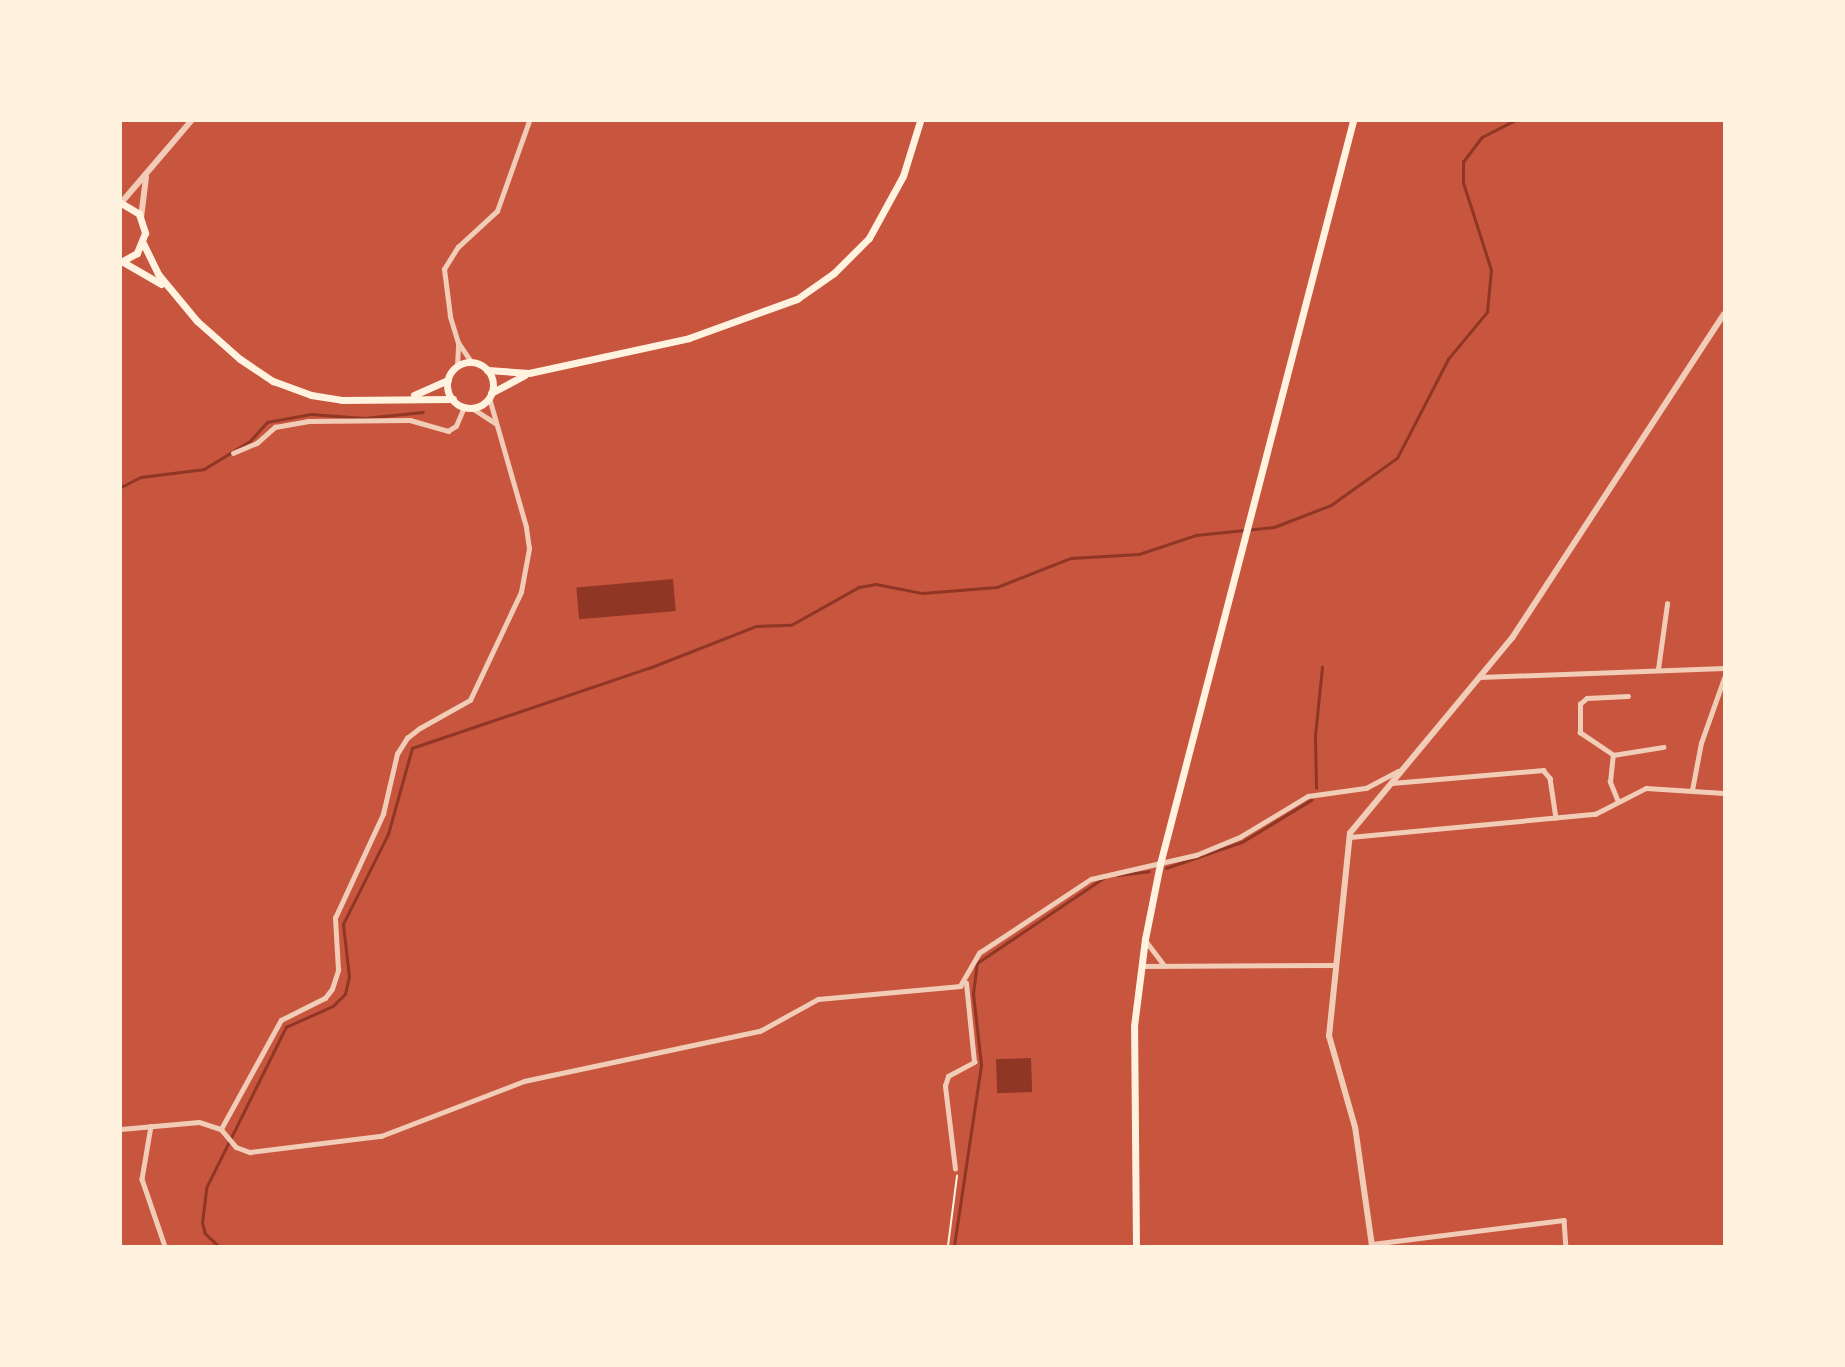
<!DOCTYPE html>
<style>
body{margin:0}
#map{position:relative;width:1845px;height:1367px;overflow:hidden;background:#c8553d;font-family:"Public Sans",sans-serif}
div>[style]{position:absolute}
.water>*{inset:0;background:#8f3625;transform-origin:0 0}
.stream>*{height:2.5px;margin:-1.25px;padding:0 1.25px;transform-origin:1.25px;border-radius:1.25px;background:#8f3625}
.path>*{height:2px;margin:-1px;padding:0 1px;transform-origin:1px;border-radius:1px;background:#fff3e0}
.minor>*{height:4.5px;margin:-2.25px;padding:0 2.25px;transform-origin:2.25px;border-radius:2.25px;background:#f1ccb7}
.tertiary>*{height:6px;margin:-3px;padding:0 3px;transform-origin:3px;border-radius:3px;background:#f1ccb7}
.primary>*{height:7px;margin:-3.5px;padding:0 3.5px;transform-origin:3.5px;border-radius:3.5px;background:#fff3e0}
.primary>.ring{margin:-3.5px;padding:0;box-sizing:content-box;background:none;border:7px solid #fff3e0;border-radius:50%}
span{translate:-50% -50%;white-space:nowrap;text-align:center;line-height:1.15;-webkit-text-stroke:7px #fff3e0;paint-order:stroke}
.frame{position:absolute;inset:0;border:122px solid #fff3e0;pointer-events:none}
</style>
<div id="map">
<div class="water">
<div style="left:673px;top:579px;width:32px;height:97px;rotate:85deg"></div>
<div style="left:1031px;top:1058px;width:34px;height:35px;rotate:88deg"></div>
</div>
<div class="stream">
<div style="left:121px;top:487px;width:22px;rotate:-27deg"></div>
<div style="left:141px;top:477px;width:64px;rotate:-7.2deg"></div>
<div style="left:204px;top:469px;width:54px;rotate:-31.3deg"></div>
<div style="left:250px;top:441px;width:25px;rotate:-48deg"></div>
<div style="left:267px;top:422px;width:45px;rotate:-10.3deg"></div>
<div style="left:311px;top:414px;width:53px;rotate:4.3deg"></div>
<div style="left:364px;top:418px;width:59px;rotate:-5.8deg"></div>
<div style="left:1316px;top:788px;width:52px;rotate:-91.1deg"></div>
<div style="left:1315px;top:736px;width:69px;rotate:-84.2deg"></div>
<div style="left:1166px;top:868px;width:80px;rotate:-18.9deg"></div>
<div style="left:1242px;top:842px;width:81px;rotate:-31.3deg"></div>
<div style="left:1118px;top:875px;width:31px;rotate:-7deg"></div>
<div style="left:218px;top:1246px;width:18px;rotate:-137deg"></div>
<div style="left:205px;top:1234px;width:11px;rotate:-105deg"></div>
<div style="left:202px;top:1223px;width:35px;rotate:-83deg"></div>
<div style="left:206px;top:1188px;width:180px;rotate:-63.6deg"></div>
<div style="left:286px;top:1027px;width:51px;rotate:-24.1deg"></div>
<div style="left:333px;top:1006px;width:17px;rotate:-45deg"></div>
<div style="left:345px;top:994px;width:17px;rotate:-77deg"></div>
<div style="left:349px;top:977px;width:53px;rotate:-96.5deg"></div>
<div style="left:343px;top:924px;width:101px;rotate:-63.4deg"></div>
<div style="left:388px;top:834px;width:89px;rotate:-74.4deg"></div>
<div style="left:412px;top:748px;width:250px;rotate:-18.7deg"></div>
<div style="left:649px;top:668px;width:115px;rotate:-21.4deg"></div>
<div style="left:756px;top:626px;width:35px;rotate:-2deg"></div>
<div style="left:791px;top:625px;width:78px;rotate:-29.2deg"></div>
<div style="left:859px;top:587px;width:17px;rotate:-10deg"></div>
<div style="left:876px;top:584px;width:47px;rotate:11.1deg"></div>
<div style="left:922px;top:593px;width:75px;rotate:-4.6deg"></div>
<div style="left:997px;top:587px;width:79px;rotate:-21.4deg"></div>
<div style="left:1071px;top:558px;width:68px;rotate:-3.4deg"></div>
<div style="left:1139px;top:554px;width:60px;rotate:-18.4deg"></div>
<div style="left:1196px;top:535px;width:78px;rotate:-5.9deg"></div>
<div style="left:1274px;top:527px;width:61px;rotate:-21.1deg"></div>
<div style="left:1331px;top:505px;width:81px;rotate:-35.5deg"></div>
<div style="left:1397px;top:458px;width:111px;rotate:-62.7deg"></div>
<div style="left:1448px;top:359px;width:61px;rotate:-50.3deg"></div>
<div style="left:1487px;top:312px;width:42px;rotate:-84.6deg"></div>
<div style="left:1491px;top:270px;width:91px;rotate:-107.8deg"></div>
<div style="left:1463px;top:183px;width:21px;rotate:-90deg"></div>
<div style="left:1463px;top:162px;width:31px;rotate:-53deg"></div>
<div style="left:1482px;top:137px;width:36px;rotate:-27deg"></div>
<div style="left:954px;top:1246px;width:183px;rotate:-81.5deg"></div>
<div style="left:981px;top:1065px;width:71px;rotate:-96.4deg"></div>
<div style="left:973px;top:994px;width:31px;rotate:-83deg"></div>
<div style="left:977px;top:963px;width:154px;rotate:-33.9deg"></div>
</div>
<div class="path">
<div style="left:948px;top:1246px;width:71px;rotate:-82.7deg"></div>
</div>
<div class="minor">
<div style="left:471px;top:362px;width:23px;rotate:-124deg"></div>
<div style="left:458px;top:343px;width:28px;rotate:-107deg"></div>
<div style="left:450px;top:316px;width:47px;rotate:-97.3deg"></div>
<div style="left:444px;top:269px;width:26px;rotate:-58deg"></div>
<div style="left:458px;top:247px;width:53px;rotate:-42.7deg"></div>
<div style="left:497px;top:211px;width:96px;rotate:-70.4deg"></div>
<div style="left:457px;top:366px;width:22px;rotate:-87deg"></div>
<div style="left:472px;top:408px;width:27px;rotate:33deg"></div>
<div style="left:233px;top:453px;width:26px;rotate:-23deg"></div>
<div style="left:257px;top:443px;width:24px;rotate:-42deg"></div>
<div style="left:275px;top:427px;width:34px;rotate:-10deg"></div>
<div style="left:308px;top:421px;width:102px;rotate:-0.6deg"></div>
<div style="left:410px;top:420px;width:40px;rotate:16deg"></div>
<div style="left:448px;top:431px;width:9px;rotate:-32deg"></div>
<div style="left:456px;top:426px;width:21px;rotate:-67deg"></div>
<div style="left:1658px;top:669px;width:66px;rotate:-82.1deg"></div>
<div style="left:1480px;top:677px;width:244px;rotate:-2.1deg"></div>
<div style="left:1613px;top:755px;width:40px;rotate:-146deg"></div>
<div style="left:1580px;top:733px;width:29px;rotate:-90deg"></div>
<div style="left:1580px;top:704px;width:9px;rotate:-41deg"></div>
<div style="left:1587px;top:698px;width:41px;rotate:-2.8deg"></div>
<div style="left:1392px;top:783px;width:152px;rotate:-4.9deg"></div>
<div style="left:1543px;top:770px;width:11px;rotate:49deg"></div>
<div style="left:1550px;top:778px;width:40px;rotate:81.5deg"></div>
<div style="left:1692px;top:790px;width:48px;rotate:-79.2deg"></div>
<div style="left:1701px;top:743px;width:69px;rotate:-70.5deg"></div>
<div style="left:1618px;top:802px;width:22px;rotate:-112deg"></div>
<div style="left:1610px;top:782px;width:27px;rotate:-84deg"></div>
<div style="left:1613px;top:755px;width:51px;rotate:-9.1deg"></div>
<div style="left:1350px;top:837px;width:246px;rotate:-5.4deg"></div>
<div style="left:1595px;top:814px;width:57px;rotate:-27deg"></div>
<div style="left:1646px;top:788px;width:78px;rotate:3.7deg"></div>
<div style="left:1146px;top:941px;width:30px;rotate:53deg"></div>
<div style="left:1141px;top:966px;width:195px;rotate:-0.3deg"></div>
<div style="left:151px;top:1126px;width:54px;rotate:99.6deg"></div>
<div style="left:142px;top:1179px;width:71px;rotate:71.1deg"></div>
<div style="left:121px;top:1129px;width:78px;rotate:-5.1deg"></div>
<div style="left:199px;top:1122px;width:23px;rotate:18deg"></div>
<div style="left:221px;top:1129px;width:23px;rotate:50deg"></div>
<div style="left:236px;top:1147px;width:15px;rotate:20deg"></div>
<div style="left:250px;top:1152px;width:132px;rotate:-7deg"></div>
<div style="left:381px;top:1136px;width:153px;rotate:-21deg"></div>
<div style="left:524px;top:1081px;width:241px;rotate:-12deg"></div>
<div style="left:760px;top:1031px;width:66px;rotate:-28.9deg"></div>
<div style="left:818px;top:999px;width:143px;rotate:-5.2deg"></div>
<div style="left:960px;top:986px;width:38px;rotate:-60deg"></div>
<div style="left:979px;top:953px;width:134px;rotate:-33.5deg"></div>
<div style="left:1091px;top:879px;width:108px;rotate:-12.9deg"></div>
<div style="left:1196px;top:855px;width:48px;rotate:-22.2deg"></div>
<div style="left:1240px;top:837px;width:79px;rotate:-31.1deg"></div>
<div style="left:1308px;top:796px;width:59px;rotate:-7.9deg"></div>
<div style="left:1366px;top:788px;width:36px;rotate:-28deg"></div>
<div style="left:221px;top:1129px;width:124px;rotate:-61.2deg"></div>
<div style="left:281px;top:1020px;width:49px;rotate:-26.6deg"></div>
<div style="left:325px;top:998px;width:11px;rotate:-52deg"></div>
<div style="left:332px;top:989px;width:20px;rotate:-72deg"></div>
<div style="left:338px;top:970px;width:52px;rotate:-93.3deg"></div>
<div style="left:335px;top:918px;width:115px;rotate:-65.2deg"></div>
<div style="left:383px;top:814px;width:62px;rotate:-76.9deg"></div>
<div style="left:397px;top:754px;width:19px;rotate:-58deg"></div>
<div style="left:407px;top:738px;width:16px;rotate:-38deg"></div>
<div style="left:420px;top:728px;width:57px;rotate:-29.2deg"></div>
<div style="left:470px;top:700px;width:119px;rotate:-64.7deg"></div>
<div style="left:521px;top:592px;width:44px;rotate:-79.5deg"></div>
<div style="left:529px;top:549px;width:22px;rotate:-98deg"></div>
<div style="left:526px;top:527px;width:134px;rotate:-106deg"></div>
<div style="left:955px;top:1169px;width:84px;rotate:-96.9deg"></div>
<div style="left:945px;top:1086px;width:10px;rotate:-73deg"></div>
<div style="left:948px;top:1076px;width:30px;rotate:-28deg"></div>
<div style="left:974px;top:1062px;width:79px;rotate:-95.8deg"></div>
<div style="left:1372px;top:1244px;width:193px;rotate:-7.1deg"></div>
<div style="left:1564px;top:1220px;width:26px;rotate:86deg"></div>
</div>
<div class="tertiary">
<div style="left:121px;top:203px;width:108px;rotate:-49.5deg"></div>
<div style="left:141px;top:218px;width:41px;rotate:-83deg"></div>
<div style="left:1372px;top:1246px;width:120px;rotate:-98.1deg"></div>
<div style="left:1355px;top:1127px;width:95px;rotate:-105.9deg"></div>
<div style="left:1329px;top:1036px;width:204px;rotate:-84.1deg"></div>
<div style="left:1350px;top:833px;width:254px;rotate:-50.3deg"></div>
<div style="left:1512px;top:638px;width:387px;rotate:-56.8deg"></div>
</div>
<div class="primary">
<div style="left:121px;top:203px;width:21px;rotate:31deg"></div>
<div style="left:139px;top:214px;width:20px;rotate:72deg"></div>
<div style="left:145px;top:233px;width:22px;rotate:112deg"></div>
<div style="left:137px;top:253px;width:18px;rotate:151deg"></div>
<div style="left:143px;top:243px;width:34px;rotate:64deg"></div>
<div style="left:158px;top:274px;width:61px;rotate:50.3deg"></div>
<div style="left:197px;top:321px;width:57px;rotate:41.5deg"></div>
<div style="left:240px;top:359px;width:40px;rotate:34deg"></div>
<div style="left:273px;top:381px;width:40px;rotate:20.2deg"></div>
<div style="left:311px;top:395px;width:31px;rotate:9deg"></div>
<div style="left:342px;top:400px;width:111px;rotate:-0.5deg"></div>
<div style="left:123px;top:262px;width:44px;rotate:30.1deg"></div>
<div class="ring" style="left:447px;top:362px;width:39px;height:39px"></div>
<div style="left:487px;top:370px;width:42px;rotate:4.1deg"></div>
<div style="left:529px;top:373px;width:164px;rotate:-12.3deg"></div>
<div style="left:689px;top:338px;width:115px;rotate:-19.9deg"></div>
<div style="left:797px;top:299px;width:45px;rotate:-35.1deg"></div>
<div style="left:834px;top:273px;width:49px;rotate:-45deg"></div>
<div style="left:869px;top:238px;width:71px;rotate:-61.3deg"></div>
<div style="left:903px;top:176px;width:58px;rotate:-72.8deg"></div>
<div style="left:491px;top:393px;width:38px;rotate:-28deg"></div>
<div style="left:414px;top:395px;width:37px;rotate:-24deg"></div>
<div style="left:1136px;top:1246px;width:220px;rotate:-90.5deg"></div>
<div style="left:1134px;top:1026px;width:88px;rotate:-82.8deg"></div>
<div style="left:1145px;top:939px;width:76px;rotate:-78.7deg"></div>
<div style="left:1160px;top:864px;width:768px;rotate:-75.44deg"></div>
</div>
<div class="frame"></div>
</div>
